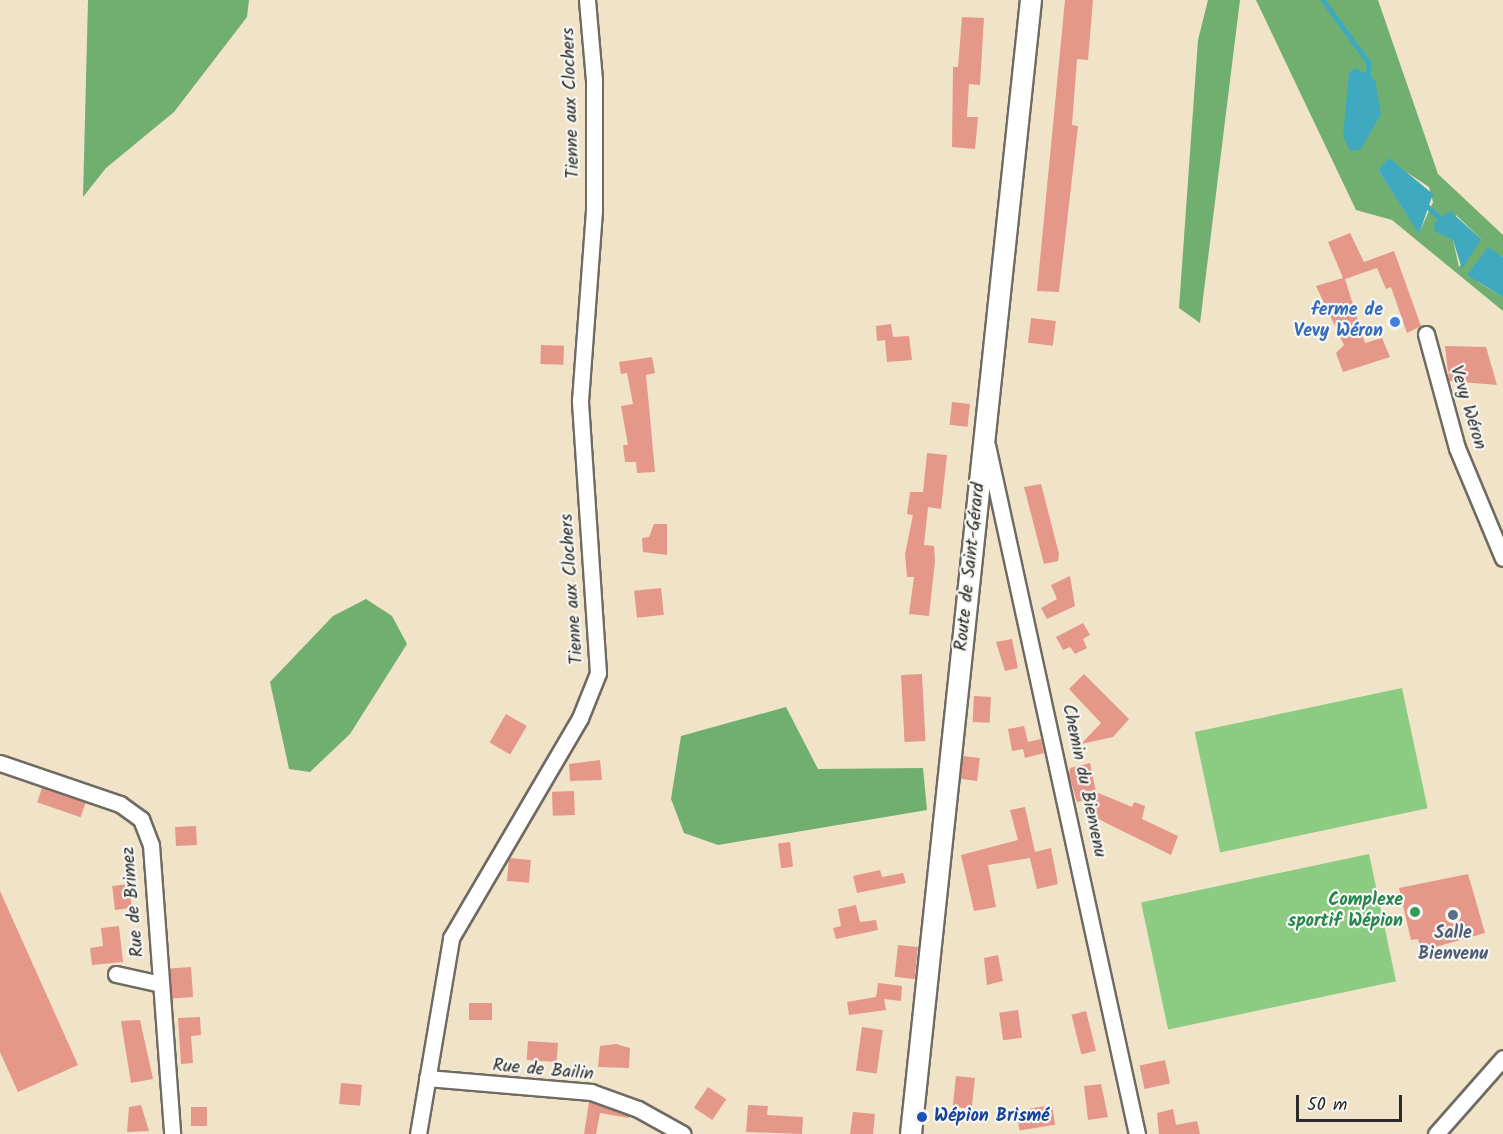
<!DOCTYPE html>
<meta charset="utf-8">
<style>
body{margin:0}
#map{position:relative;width:1503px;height:1134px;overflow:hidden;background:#f0e3c8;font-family:Kalam,sans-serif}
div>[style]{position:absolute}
.green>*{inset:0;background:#8ccb82;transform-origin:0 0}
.forest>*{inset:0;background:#71af70}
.water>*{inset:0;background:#3fa9bf}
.stream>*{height:4.5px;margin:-2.25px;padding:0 2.25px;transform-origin:2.25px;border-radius:2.25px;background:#3fa9bf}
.building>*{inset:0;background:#e5978a;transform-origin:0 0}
.roads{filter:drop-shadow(2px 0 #706b62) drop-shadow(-2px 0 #706b62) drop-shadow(0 2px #706b62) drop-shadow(0 -2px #706b62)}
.minor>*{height:15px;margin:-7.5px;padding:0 7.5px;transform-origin:7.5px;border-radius:7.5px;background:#fff}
.major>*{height:20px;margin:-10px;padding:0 10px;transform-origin:10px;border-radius:10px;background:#fff}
.dots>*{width:16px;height:16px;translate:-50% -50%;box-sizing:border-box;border:3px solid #f6f6f2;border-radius:50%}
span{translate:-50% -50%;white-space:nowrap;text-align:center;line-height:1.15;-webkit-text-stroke:4.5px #f6f6f2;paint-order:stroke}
.street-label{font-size:18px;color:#2b2b2b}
.shop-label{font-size:18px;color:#366cbe;font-weight:700}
.right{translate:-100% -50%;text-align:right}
.leisure-label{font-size:18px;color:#27864d;font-weight:700}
.service-label{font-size:18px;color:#4e5e75;font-weight:700}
.transit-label{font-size:18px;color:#164399;font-weight:700}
.left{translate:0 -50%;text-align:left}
.scale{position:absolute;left:1296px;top:1095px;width:106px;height:27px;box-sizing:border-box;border:3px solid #2b2b2b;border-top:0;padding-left:8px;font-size:18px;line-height:21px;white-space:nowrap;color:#2b2b2b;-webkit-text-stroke:4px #f6f6f2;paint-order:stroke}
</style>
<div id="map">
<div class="green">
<div style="left:1402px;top:688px;width:123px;height:212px;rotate:78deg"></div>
<div style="left:1369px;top:854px;width:130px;height:233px;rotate:78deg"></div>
</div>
<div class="forest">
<div style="clip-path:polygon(88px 0,249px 0,247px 17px,174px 112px,106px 168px,83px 197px)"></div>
<div style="clip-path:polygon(1208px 0,1240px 0,1200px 323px,1179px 308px,1198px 40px)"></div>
<div style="clip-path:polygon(evenodd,1256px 0,1378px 0,1438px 174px,1503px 235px,1503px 257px,1488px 248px,1478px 282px,1503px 297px,1503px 311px,1392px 220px,1356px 210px,1256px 0,1394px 164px,1429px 187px,1433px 202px,1419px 233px,1378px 170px,1394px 164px,1256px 0,1456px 215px,1481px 239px,1459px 267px,1453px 240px,1456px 215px)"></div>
<div style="clip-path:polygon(366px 599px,392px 616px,407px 644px,350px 734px,310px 772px,289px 769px,270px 682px,333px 616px)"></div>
<div style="clip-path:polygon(786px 707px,818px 769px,923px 768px,927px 810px,718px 845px,684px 833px,671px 799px,681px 736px)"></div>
</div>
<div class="water">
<div style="clip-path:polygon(1357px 68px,1375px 80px,1381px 114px,1361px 149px,1350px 151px,1343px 136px,1349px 72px)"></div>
<div style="clip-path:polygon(1389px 158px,1433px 194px,1419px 234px,1378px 170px)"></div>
<div style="clip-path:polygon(1450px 211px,1481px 239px,1462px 269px,1453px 240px,1434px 231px,1435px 222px)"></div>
<div style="clip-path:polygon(1488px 247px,1503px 257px,1503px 297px,1467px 275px)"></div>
</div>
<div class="stream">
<div style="left:1323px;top:0;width:78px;rotate:53.9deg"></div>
<div style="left:1369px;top:63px;width:18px;rotate:93deg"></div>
<div style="left:1425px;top:204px;width:25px;rotate:43deg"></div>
</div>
<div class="building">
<div style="clip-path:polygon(1065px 0,1093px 0,1088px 60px,1077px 59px,1072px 125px,1078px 126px,1059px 292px,1037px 291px)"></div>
<div style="clip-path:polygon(962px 17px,984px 18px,980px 85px,969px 84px,967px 117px,978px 117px,975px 149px,952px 147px,953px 67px,958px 67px)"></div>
<div style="clip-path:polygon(1350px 233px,1364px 262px,1394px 251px,1421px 326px,1407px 333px,1391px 287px,1386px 289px,1377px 268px,1345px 279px,1365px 343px,1382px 338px,1390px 357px,1343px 372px,1336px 353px,1344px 345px,1316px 286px,1343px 278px,1328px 242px)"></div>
<div style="left:1031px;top:318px;width:25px;height:25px;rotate:7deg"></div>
<div style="clip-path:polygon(891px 324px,893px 337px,909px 336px,912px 360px,887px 362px,885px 340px,877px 341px,876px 326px)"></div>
<div style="left:541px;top:345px;width:23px;height:19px;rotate:2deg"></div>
<div style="clip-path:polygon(1445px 346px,1486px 347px,1497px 385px,1449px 381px)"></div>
<div style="clip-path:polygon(652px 357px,655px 373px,646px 375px,647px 385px,655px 472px,637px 473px,636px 462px,625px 462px,623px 445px,628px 445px,621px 406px,633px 404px,627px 373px,621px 374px,619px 362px)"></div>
<div style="left:952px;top:402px;width:18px;height:23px;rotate:6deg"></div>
<div style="clip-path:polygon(927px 453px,947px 455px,941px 509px,928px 507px,924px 545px,934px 546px,935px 561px,929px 616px,909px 614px,914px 577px,907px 577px,905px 554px,913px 515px,907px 514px,910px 492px,923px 492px)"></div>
<div style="clip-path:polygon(1041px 484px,1059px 554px,1058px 561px,1044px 564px,1024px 487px)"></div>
<div style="clip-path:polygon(654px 524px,667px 524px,667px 555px,643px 552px,642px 538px,649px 537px)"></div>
<div style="clip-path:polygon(1070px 576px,1075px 606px,1047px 619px,1041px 608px,1057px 599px,1051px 585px)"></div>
<div style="left:661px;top:588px;width:27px;height:27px;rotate:84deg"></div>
<div style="clip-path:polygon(1083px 623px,1090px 635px,1083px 639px,1087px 648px,1075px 654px,1070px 647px,1063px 650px,1056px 637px)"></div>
<div style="clip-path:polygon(1012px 639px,1018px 668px,1005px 671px,996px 642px)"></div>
<div style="left:922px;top:674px;width:67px;height:21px;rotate:87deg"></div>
<div style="clip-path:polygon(1084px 674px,1129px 719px,1113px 737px,1081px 744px,1101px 723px,1069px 689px)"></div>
<div style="left:974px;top:696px;width:17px;height:26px;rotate:3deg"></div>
<div style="left:506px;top:714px;width:24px;height:33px;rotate:30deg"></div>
<div style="clip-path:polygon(1024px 726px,1028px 742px,1041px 739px,1044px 753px,1025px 758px,1023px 749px,1012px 751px,1008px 729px)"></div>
<div style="left:963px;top:756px;width:17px;height:23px;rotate:7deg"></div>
<div style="clip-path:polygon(600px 760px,602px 780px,570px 781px,569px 764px)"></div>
<div style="clip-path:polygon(1090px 763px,1096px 792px,1132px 807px,1134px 802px,1145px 806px,1142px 819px,1178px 836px,1171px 855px,1084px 812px,1088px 799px,1077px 802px,1069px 775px,1070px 768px)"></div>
<div style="left:42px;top:788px;width:46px;height:15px;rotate:19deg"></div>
<div style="left:574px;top:791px;width:24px;height:22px;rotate:88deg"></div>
<div style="clip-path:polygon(1025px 807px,1035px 852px,1051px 848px,1058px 884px,1037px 889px,1030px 858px,988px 865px,996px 907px,974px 911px,961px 855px,1018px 840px,1010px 810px)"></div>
<div style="left:196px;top:826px;width:19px;height:21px;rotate:87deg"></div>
<div style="left:790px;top:842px;width:25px;height:12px;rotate:83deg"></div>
<div style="left:509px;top:858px;width:22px;height:23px;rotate:5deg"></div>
<div style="clip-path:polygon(880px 870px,882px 877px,903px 873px,906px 883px,857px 893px,853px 876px)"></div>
<div style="clip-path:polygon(1468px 874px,1485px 933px,1421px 951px,1418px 939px,1411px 940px,1399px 888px)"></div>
<div style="left:129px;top:884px;width:24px;height:17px;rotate:83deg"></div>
<div style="clip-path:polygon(0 891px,78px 1065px,18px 1092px,0 1052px)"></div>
<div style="clip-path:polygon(856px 905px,860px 922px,876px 920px,878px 930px,836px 939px,833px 928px,841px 926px,838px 909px)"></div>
<div style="clip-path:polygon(119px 926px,123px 962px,92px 965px,90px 948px,103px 946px,101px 928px)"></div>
<div style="left:898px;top:945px;width:20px;height:32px;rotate:6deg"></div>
<div style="clip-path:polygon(998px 955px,1003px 981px,987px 985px,984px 958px)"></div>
<div style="left:191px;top:967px;width:30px;height:21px;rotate:86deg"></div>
<div style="clip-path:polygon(878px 983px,902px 986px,901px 1001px,884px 999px,886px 1010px,849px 1015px,847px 1002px,876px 997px)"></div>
<div style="left:469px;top:1003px;width:23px;height:17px"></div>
<div style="left:1018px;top:1010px;width:28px;height:19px;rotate:82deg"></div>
<div style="left:1086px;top:1011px;width:41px;height:15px;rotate:76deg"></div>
<div style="clip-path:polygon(200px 1017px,201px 1035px,191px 1036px,193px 1063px,181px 1064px,178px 1018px)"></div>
<div style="clip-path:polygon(140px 1020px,153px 1079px,131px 1083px,121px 1021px)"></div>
<div style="left:862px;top:1027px;width:21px;height:44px;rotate:8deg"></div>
<div style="left:528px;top:1041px;width:30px;height:19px;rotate:4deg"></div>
<div style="clip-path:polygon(616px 1044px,630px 1048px,629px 1068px,598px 1067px,600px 1046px)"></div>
<div style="left:1165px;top:1060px;width:24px;height:26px;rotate:78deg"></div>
<div style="left:956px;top:1076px;width:19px;height:31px;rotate:6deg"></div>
<div style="left:341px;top:1083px;width:21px;height:21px;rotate:5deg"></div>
<div style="clip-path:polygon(1101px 1084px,1108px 1117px,1088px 1120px,1084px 1086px)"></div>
<div style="left:708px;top:1087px;width:22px;height:25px;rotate:34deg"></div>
<div style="clip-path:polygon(589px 1102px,629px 1116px,629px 1118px,600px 1113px,596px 1134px,584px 1134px)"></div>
<div style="clip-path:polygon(141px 1105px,149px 1131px,127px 1132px,129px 1107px)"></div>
<div style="clip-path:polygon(748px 1105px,768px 1106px,767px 1115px,803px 1117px,802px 1134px,746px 1132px)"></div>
<div style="left:1052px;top:1105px;width:20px;height:36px;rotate:81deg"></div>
<div style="left:207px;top:1107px;width:19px;height:16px;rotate:90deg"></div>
<div style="clip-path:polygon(1173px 1109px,1176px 1125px,1197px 1121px,1200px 1134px,1159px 1134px,1157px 1113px)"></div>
<div style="clip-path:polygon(853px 1112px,875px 1114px,873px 1134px,850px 1134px)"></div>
</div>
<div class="roads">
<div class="minor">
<div style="left:1426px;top:334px;width:118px;rotate:74.8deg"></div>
<div style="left:1457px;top:448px;width:119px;rotate:67.3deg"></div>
<div style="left:987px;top:445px;width:705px;rotate:77.72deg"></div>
<div style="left:0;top:763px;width:127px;rotate:18.9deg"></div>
<div style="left:120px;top:804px;width:26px;rotate:36deg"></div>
<div style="left:141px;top:819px;width:28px;rotate:69deg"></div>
<div style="left:151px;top:845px;width:290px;rotate:85.8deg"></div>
<div style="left:116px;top:974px;width:46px;rotate:12.5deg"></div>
<div style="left:427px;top:1078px;width:165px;rotate:4.9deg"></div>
<div style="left:591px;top:1092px;width:50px;rotate:19.9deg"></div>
<div style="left:638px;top:1109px;width:51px;rotate:29.1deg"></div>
<div style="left:418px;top:1134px;width:199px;rotate:-80.4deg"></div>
<div style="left:451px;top:938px;width:255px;rotate:-59.6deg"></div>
<div style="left:580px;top:718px;width:48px;rotate:-68.2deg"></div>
<div style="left:598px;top:673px;width:273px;rotate:-93.8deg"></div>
<div style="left:580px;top:401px;width:191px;rotate:-85.8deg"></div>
<div style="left:594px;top:211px;width:131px;rotate:-90deg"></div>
<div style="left:594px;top:80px;width:80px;rotate:-95deg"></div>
<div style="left:1436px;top:1134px;width:101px;rotate:-48.6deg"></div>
</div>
<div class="major">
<div style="left:911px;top:1134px;width:1140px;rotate:-83.96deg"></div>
</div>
</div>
<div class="dots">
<div style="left:1395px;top:322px;background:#3f7fe0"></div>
<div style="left:1415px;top:912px;background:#2e9e5b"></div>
<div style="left:1453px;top:915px;background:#5c6f8a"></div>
<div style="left:922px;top:1117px;background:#1a4fb4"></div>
</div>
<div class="street-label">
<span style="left:572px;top:103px;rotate:-92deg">Tienne aux Clochers</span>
<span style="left:1467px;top:408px;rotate:73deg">Vevy Wéron</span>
<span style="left:971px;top:567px;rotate:-84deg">Route de Saint-Gérard</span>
<span style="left:573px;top:589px;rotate:-94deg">Tienne aux Clochers</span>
<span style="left:1083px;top:781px;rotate:78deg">Chemin du Bienvenu</span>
<span style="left:134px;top:902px;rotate:-95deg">Rue de Brimez</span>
<span style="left:543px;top:1071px;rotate:5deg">Rue de Bailin</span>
</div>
<div class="shop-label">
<span class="right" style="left:1383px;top:322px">ferme de<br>Vevy Wéron</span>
</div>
<div class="leisure-label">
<span class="right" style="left:1403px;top:912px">Complexe<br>sportif Wépion</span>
</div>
<div class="service-label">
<span style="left:1453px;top:945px">Salle<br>Bienvenu</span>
</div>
<div class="transit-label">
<span class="left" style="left:934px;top:1117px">Wépion Brismé</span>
</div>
<div class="scale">50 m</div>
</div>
